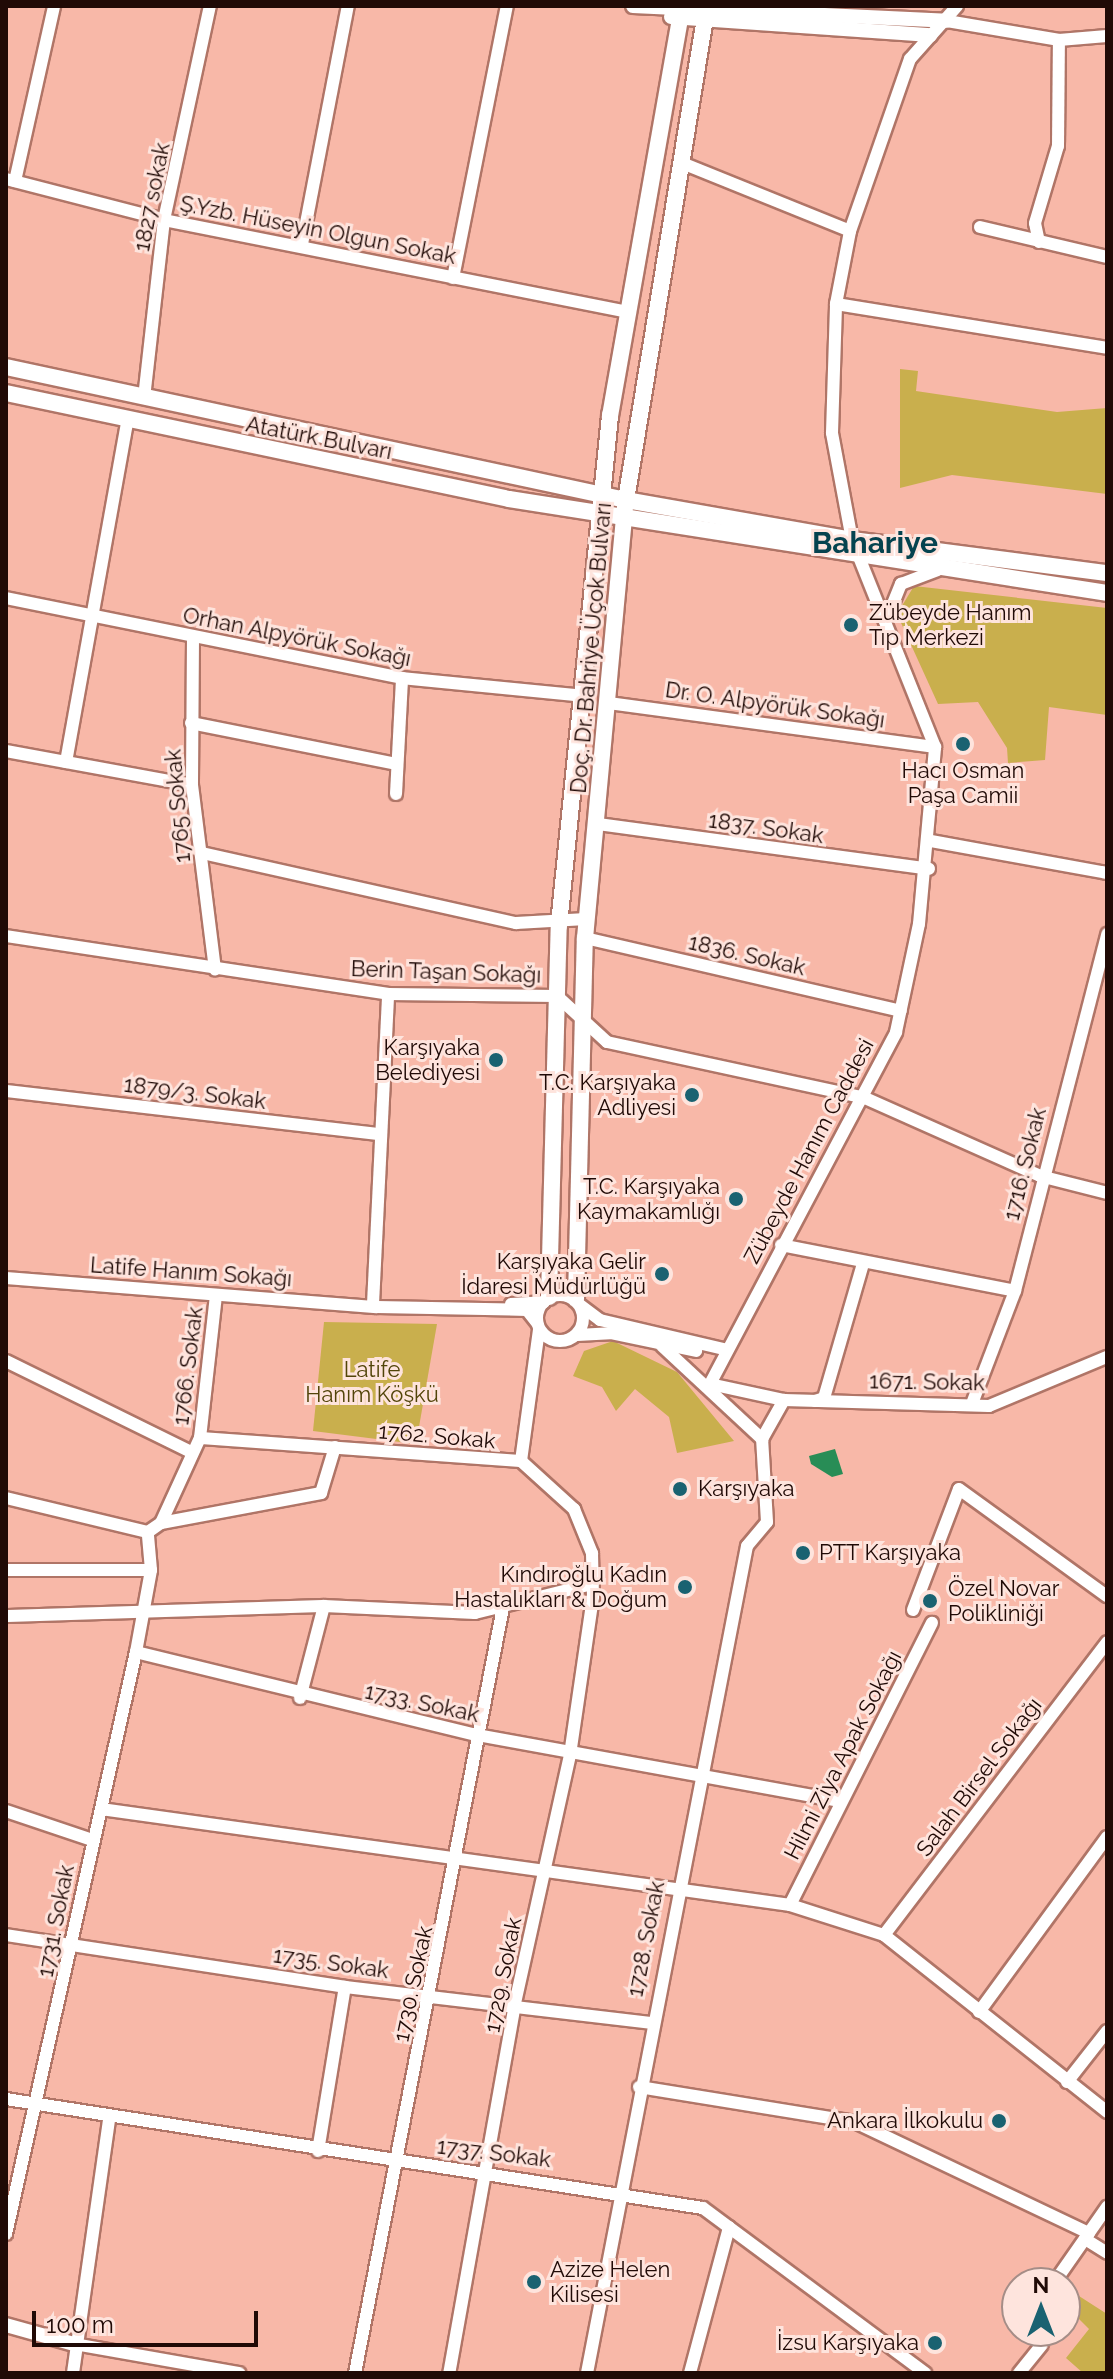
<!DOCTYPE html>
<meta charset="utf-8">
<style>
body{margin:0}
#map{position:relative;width:1113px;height:2379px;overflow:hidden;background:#f8b8a8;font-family:Raleway,sans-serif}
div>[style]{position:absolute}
.green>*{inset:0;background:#c9af4d}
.water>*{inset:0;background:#288d56}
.roads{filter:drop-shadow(2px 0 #b07567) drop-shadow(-2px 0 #b07567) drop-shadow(0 2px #b07567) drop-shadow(0 -2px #b07567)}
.minor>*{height:12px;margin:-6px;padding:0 6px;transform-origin:6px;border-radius:6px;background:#fff}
.minor>.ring{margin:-6px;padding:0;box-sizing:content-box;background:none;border:12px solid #fff;border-radius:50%}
.tertiary>*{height:14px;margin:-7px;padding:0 7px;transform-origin:7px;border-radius:7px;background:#fff}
.secondary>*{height:16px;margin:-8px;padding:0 8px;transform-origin:8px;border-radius:8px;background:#fff}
.dots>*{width:22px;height:22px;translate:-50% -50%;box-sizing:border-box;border:4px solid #fee4dd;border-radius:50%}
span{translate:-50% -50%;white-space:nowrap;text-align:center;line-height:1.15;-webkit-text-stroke:6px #fee4dd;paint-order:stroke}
.street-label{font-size:22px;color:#200a06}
.poi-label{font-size:22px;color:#200a06}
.left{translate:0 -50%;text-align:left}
.right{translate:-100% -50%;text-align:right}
.park-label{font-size:22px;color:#524409}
.district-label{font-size:30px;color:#05434f;font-weight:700}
.frame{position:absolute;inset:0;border:8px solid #200a06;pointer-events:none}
.north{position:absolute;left:1001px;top:2267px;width:80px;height:80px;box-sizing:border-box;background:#fee4dd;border:2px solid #a58d87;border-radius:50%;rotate:0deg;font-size:22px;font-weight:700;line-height:32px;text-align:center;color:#200a06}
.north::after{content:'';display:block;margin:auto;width:28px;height:36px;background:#1a6271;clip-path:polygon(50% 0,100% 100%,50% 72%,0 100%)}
.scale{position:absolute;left:32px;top:2311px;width:226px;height:36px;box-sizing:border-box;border:4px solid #200a06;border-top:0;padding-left:10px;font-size:24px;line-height:28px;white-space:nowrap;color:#200a06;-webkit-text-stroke:6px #fee4dd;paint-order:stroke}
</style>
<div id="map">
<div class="green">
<div style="clip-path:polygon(900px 369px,918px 371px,916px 391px,1057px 412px,1107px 408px,1107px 494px,952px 475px,900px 488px)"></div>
<div style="clip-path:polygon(914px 586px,1107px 608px,1107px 715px,1049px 707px,1045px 760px,1008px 763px,1007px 748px,978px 702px,938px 704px,897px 614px)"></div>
<div style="clip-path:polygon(324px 1322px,437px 1324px,416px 1444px,313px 1431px)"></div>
<div style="clip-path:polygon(613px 1341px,677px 1372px,734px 1441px,677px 1453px,669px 1417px,635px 1389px,616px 1411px,602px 1387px,573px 1376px,584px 1351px)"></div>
<div style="clip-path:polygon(1079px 2296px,1107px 2314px,1107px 2373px,1083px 2373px,1066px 2358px,1089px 2329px,1068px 2308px)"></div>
</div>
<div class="water">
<div style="clip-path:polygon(835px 1449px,843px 1474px,832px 1477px,811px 1464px,809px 1456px)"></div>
</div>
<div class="roads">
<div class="minor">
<div style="left:947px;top:21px;width:114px;rotate:9.6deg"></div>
<div style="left:1059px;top:40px;width:48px;rotate:-4.8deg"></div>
<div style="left:682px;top:163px;width:181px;rotate:22deg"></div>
<div style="left:6px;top:179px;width:163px;rotate:14.5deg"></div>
<div style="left:164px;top:220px;width:469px;rotate:11.2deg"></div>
<div style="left:15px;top:181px;width:179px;rotate:-77.4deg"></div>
<div style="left:980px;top:227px;width:130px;rotate:13.3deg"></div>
<div style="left:1039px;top:242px;width:19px;rotate:-102deg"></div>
<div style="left:1035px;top:223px;width:80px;rotate:-73.4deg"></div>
<div style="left:1058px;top:146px;width:106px;rotate:-89.5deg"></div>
<div style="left:302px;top:244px;width:242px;rotate:-79.1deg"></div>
<div style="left:453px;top:278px;width:277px;rotate:-78.8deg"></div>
<div style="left:836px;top:304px;width:275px;rotate:9.2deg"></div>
<div style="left:144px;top:398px;width:179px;rotate:-83.6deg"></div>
<div style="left:164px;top:220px;width:219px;rotate:-77.9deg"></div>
<div style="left:6px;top:598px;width:404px;rotate:11.4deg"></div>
<div style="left:402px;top:678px;width:183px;rotate:5.6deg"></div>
<div style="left:888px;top:616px;width:35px;rotate:-68deg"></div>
<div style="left:901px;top:584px;width:39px;rotate:-21deg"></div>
<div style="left:193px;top:638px;width:147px;rotate:90.4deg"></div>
<div style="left:192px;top:785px;width:186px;rotate:82.9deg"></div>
<div style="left:609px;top:703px;width:329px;rotate:7.7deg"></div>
<div style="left:191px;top:723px;width:209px;rotate:11.3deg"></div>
<div style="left:6px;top:751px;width:189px;rotate:10.4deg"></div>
<div style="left:66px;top:762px;width:345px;rotate:-79.8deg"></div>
<div style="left:396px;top:794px;width:116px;rotate:-87deg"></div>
<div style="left:598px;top:824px;width:334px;rotate:7.7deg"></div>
<div style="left:931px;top:841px;width:179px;rotate:10.3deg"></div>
<div style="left:202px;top:853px;width:322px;rotate:12.6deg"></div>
<div style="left:516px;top:923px;width:70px;rotate:-3.3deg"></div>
<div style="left:6px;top:936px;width:386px;rotate:8.6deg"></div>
<div style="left:388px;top:994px;width:169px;rotate:0.7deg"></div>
<div style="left:557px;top:996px;width:68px;rotate:42.6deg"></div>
<div style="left:607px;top:1042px;width:264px;rotate:12.2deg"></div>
<div style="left:865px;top:1098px;width:192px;rotate:24deg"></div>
<div style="left:1040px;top:1176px;width:69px;rotate:14.2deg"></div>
<div style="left:585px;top:938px;width:324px;rotate:13deg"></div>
<div style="left:6px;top:1091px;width:375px;rotate:6.6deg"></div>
<div style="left:781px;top:1245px;width:238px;rotate:11.1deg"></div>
<div style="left:6px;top:1278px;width:372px;rotate:4.5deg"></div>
<div style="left:377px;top:1307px;width:150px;rotate:1.1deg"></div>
<div style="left:527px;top:1310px;width:16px;rotate:52deg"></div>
<div class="ring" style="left:537px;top:1295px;width:34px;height:34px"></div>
<div style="left:373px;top:1304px;width:310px;rotate:-87.2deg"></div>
<div style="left:511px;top:1304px;width:33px;rotate:-3deg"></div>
<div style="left:580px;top:1305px;width:25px;rotate:37deg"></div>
<div style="left:600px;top:1320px;width:127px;rotate:13.2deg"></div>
<div style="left:577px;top:1335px;width:33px;rotate:-3deg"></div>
<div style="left:610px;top:1333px;width:88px;rotate:11.8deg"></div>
<div style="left:662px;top:1346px;width:137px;rotate:42.9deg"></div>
<div style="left:6px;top:1361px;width:206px;rotate:26.2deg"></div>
<div style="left:710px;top:1384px;width:398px;rotate:-62.1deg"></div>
<div style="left:896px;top:1032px;width:110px;rotate:-78deg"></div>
<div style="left:919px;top:924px;width:178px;rotate:-84.8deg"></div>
<div style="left:935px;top:747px;width:223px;rotate:-111.8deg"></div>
<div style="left:852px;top:540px;width:109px;rotate:-100.6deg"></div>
<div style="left:832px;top:433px;width:129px;rotate:-88.2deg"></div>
<div style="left:836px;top:304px;width:74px;rotate:-79.1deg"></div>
<div style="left:850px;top:231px;width:182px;rotate:-70.8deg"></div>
<div style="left:910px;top:59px;width:71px;rotate:-48.4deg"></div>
<div style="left:710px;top:1384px;width:76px;rotate:12.2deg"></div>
<div style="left:784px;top:1400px;width:205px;rotate:1.7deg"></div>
<div style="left:989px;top:1406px;width:128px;rotate:-22.6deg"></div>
<div style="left:815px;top:1401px;width:9px;rotate:-18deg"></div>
<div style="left:824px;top:1398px;width:140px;rotate:-73.8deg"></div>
<div style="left:973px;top:1401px;width:118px;rotate:-69.1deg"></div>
<div style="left:1015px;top:1291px;width:369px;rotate:-75.5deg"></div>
<div style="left:200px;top:1438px;width:322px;rotate:4.1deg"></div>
<div style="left:521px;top:1461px;width:72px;rotate:42.2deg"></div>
<div style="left:574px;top:1509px;width:48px;rotate:67.8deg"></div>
<div style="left:592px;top:1553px;width:44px;rotate:88.7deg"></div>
<div style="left:593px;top:1597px;width:160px;rotate:98.3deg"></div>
<div style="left:570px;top:1755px;width:255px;rotate:102.5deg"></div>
<div style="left:515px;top:2004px;width:375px;rotate:100.1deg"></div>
<div style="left:521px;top:1461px;width:133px;rotate:-82.2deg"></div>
<div style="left:6px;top:1498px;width:146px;rotate:13.5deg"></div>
<div style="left:161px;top:1523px;width:163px;rotate:-10.6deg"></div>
<div style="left:321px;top:1493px;width:48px;rotate:-73.1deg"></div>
<div style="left:6px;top:1570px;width:145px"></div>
<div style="left:913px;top:1610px;width:129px;rotate:-69.2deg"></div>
<div style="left:959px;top:1489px;width:183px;rotate:35.9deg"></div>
<div style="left:6px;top:1616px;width:318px;rotate:-1.8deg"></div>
<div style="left:136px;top:1652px;width:351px;rotate:13.7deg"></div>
<div style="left:477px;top:1735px;width:370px;rotate:10.3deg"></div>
<div style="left:300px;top:1698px;width:95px;rotate:-75.4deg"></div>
<div style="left:324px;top:1606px;width:151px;rotate:2.7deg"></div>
<div style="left:475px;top:1613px;width:121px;rotate:-13.9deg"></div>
<div style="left:101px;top:1809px;width:696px;rotate:7.93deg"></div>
<div style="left:790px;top:1905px;width:99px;rotate:17.7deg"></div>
<div style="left:884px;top:1935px;width:285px;rotate:38.4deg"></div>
<div style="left:6px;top:1811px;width:91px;rotate:18.6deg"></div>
<div style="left:790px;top:1905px;width:316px;rotate:-63.3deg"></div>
<div style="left:6px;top:1935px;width:343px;rotate:8.7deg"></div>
<div style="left:345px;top:1987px;width:308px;rotate:6.7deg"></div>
<div style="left:884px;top:1935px;width:368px;rotate:-52.7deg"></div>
<div style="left:979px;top:2012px;width:217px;rotate:-53.8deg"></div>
<div style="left:1067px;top:2082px;width:65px;rotate:-51.9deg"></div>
<div style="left:639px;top:2087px;width:219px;rotate:9.2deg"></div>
<div style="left:855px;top:2122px;width:259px;rotate:25.4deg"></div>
<div style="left:6px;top:2099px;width:705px;rotate:8.89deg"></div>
<div style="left:703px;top:2208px;width:277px;rotate:36.6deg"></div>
<div style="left:318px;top:2151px;width:166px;rotate:-80.7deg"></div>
<div style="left:6px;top:2234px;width:596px;rotate:-77.41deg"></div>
<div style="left:136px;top:1652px;width:83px;rotate:-79.6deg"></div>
<div style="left:151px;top:1570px;width:38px;rotate:-95deg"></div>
<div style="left:148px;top:1532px;width:16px;rotate:-35deg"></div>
<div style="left:161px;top:1523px;width:94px;rotate:-65.4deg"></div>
<div style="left:200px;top:1438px;width:143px;rotate:-83.6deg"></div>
<div style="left:1085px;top:2239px;width:26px;rotate:32deg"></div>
<div style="left:1054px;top:2283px;width:93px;rotate:-55.1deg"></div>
<div style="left:74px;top:2344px;width:168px;rotate:10deg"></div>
<div style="left:73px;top:2373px;width:257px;rotate:-81.9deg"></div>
<div style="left:355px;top:2373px;width:785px;rotate:-79.06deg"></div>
<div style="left:587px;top:2373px;width:842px;rotate:-79.05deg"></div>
<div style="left:747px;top:1546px;width:31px;rotate:-50deg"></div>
<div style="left:767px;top:1522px;width:83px;rotate:-93.4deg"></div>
<div style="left:762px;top:1439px;width:45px;rotate:-60.6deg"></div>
<div style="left:690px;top:2373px;width:151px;rotate:-75deg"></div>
<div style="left:1019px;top:2373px;width:36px;rotate:-51deg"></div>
</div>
<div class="tertiary">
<div style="left:633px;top:6px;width:314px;rotate:2.7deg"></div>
<div style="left:671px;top:17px;width:260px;rotate:4deg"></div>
<div style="left:6px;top:2325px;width:71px;rotate:15.6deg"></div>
</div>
<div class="secondary">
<div style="left:6px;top:367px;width:634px;rotate:12.11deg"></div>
<div style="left:626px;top:500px;width:230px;rotate:10deg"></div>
<div style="left:852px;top:540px;width:257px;rotate:7.4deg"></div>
<div style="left:6px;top:393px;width:514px;rotate:11.9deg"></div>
<div style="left:509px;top:499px;width:605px;rotate:8.93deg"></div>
<div style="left:549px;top:1297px;width:372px;rotate:-88.5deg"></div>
<div style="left:559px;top:925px;width:512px;rotate:-84.28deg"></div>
<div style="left:610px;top:416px;width:416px;rotate:-80deg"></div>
<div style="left:576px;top:1299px;width:361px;rotate:-88.6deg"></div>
<div style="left:585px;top:938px;width:440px;rotate:-84.7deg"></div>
<div style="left:626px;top:500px;width:501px;rotate:-80.69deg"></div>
</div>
</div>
<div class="dots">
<div style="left:851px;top:625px;background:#1a6271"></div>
<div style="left:963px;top:744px;background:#1a6271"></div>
<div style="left:496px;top:1060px;background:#1a6271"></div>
<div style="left:692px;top:1095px;background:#1a6271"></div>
<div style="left:736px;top:1199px;background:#1a6271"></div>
<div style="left:662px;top:1274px;background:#1a6271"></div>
<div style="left:680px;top:1489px;background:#1a6271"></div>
<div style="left:803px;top:1553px;background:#1a6271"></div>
<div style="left:685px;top:1587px;background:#1a6271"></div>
<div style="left:930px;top:1601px;background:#1a6271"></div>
<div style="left:999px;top:2121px;background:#1a6271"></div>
<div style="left:534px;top:2282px;background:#1a6271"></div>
<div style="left:935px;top:2343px;background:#1a6271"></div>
</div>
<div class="street-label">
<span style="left:152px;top:197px;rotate:-79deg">1827 sokak</span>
<span style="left:318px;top:230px;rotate:11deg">Ş.Yzb. Hüseyin Olgun Sokak</span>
<span style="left:319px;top:438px;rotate:11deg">Atatürk Bulvarı</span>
<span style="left:297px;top:637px;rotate:11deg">Orhan Alpyörük Sokağı</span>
<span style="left:591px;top:648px;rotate:-85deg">Doç. Dr. Bahriye Üçok Bulvarı</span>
<span style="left:775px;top:705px;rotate:8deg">Dr. O. Alpyörük Sokağı</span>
<span style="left:178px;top:806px;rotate:-95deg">1765 Sokak</span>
<span style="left:766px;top:828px;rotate:8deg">1837. Sokak</span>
<span style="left:747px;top:955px;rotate:13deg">1836. Sokak</span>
<span style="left:446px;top:972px;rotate:2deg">Berin Taşan Sokağı</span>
<span style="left:195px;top:1093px;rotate:7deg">1879/3. Sokak</span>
<span style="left:809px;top:1151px;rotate:-62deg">Zübeyde Hanım Caddesi</span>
<span style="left:1025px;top:1164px;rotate:-76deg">1716. Sokak</span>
<span style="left:191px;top:1272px;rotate:4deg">Latife Hanım Sokağı</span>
<span style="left:188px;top:1366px;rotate:-83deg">1766. Sokak</span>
<span style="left:927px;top:1382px;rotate:1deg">1671. Sokak</span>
<span style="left:437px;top:1436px;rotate:5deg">1762. Sokak</span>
<span style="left:422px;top:1703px;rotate:12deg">1733. Sokak</span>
<span style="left:843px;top:1755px;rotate:-63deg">Hilmi Ziya Apak Sokağı</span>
<span style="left:979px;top:1777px;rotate:-53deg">Salah Birsel Sokağı</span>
<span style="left:56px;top:1921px;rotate:-79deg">1731. Sokak</span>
<span style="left:646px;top:1939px;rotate:-79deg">1728. Sokak</span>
<span style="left:331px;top:1963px;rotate:8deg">1735. Sokak</span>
<span style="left:503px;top:1975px;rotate:-79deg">1729. Sokak</span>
<span style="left:413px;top:1984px;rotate:-78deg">1730. Sokak</span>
<span style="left:494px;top:2153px;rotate:7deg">1737. Sokak</span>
</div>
<div class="poi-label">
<span class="left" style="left:869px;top:625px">Zübeyde Hanım<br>Tıp Merkezi</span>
<span style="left:963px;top:783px">Hacı Osman<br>Paşa Camii</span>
<span class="right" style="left:480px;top:1060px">Karşıyaka<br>Belediyesi</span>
<span class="right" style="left:676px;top:1095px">T.C. Karşıyaka<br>Adliyesi</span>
<span class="right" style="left:720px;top:1199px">T.C. Karşıyaka<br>Kaymakamlığı</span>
<span class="right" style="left:646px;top:1274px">Karşıyaka Gelir<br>İdaresi Müdürlüğü</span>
<span class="left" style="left:698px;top:1489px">Karşıyaka</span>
<span class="left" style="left:819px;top:1553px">PTT Karşıyaka</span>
<span class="right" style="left:667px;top:1587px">Kındıroğlu Kadın<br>Hastalıkları &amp; Doğum</span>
<span class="left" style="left:948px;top:1601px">Özel Novar<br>Polikliniği</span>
<span class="right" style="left:983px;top:2121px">Ankara İlkokulu</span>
<span class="left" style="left:550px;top:2282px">Azize Helen<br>Kilisesi</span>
<span class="right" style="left:919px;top:2343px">İzsu Karşıyaka</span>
</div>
<div class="park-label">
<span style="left:372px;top:1382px">Latife<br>Hanım Köşkü</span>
</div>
<div class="district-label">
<span style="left:875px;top:543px">Bahariye</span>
</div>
<div class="frame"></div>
<div class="north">N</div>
<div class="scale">100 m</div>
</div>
